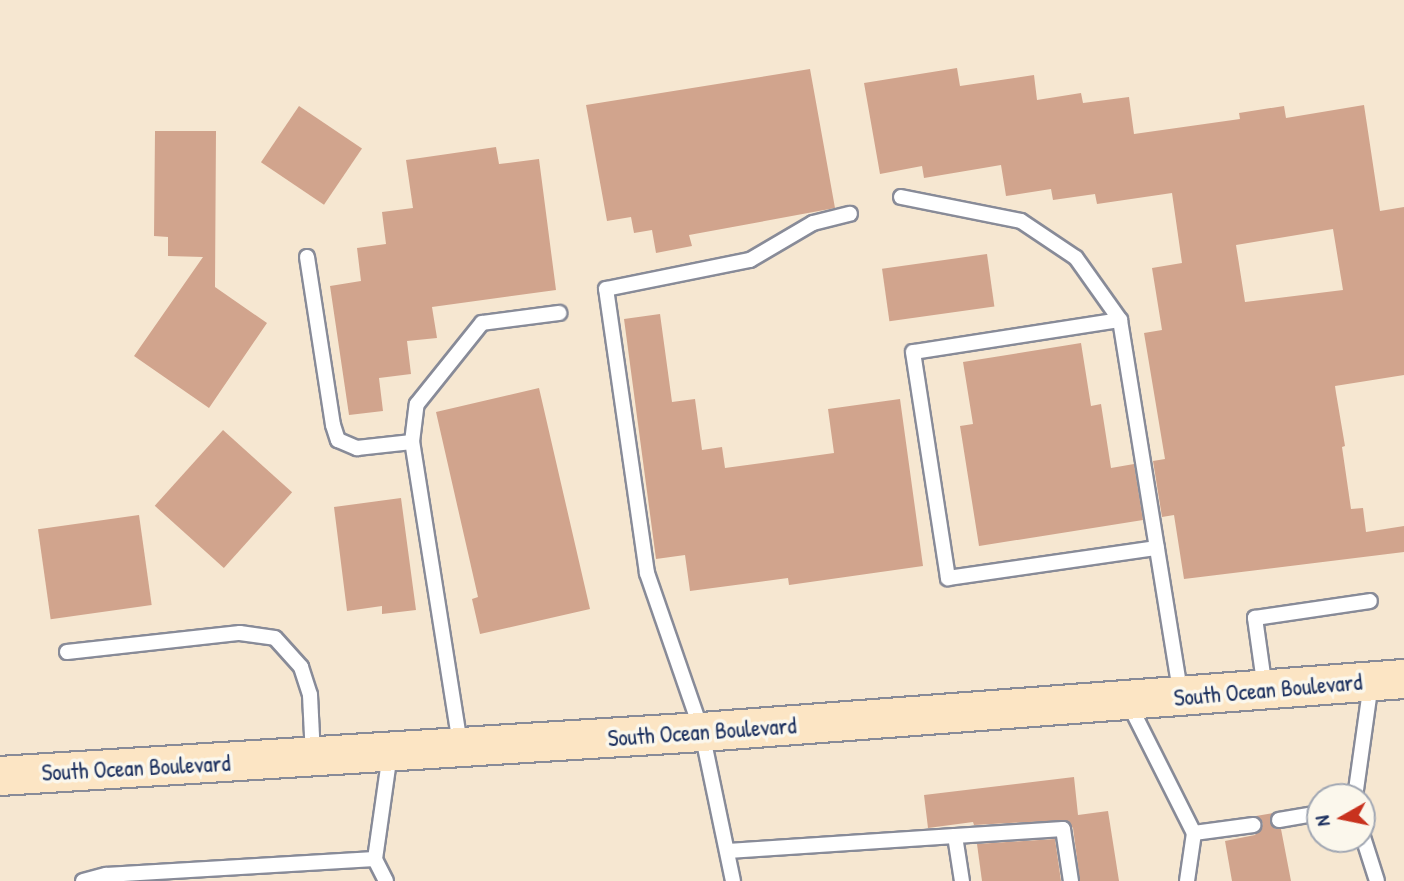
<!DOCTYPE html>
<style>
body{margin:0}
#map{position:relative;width:1404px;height:881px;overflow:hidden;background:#f6e7d1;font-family:"Patrick Hand",sans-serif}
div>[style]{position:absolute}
.building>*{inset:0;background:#d1a48d;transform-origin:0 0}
.roads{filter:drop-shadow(2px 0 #888b98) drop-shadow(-2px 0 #888b98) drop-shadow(0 2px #888b98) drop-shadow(0 -2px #888b98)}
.service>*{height:14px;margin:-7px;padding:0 7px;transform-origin:7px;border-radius:7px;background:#fff}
.secondary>*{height:38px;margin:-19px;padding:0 19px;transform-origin:19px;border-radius:19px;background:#fce5c4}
span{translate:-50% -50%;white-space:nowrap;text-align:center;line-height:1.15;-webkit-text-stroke:7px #fbf7ec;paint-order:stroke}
.street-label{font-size:23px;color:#1b2f5e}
.north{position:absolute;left:1306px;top:783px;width:70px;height:70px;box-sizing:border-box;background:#fbf7ec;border:2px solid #a1a7b3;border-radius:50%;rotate:261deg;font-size:19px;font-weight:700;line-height:28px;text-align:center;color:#1b2f5e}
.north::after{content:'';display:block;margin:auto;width:24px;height:32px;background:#c8321e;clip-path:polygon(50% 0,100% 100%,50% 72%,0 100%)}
</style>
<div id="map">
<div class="building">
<div style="clip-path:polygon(evenodd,957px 68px,960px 86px,1034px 75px,1037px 100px,1081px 93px,1083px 103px,1129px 97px,1134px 134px,1240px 119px,1239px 113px,1284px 106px,1286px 118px,1364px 105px,1380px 211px,1404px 207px,1404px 375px,1335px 386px,1336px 393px,1345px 446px,1342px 447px,1351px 509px,1363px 508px,1366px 532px,1404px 526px,1404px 552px,1184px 579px,1174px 515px,1162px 517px,1153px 461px,1165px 459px,1144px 333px,1162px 330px,1152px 268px,1182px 263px,1172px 193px,1097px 204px,1095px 194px,1053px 200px,1051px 189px,1006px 196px,1001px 165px,924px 178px,922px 166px,880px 174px,864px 83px,957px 68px,1333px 229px,1343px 290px,1245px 302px,1236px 245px,1333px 229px)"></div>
<div style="clip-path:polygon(810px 69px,835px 208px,689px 235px,692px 246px,656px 253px,652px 230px,634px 233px,631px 217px,607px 221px,586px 105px)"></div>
<div style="left:299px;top:106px;width:76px;height:68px;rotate:34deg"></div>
<div style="clip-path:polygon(155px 131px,216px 131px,215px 287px,267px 323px,209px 408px,134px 356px,203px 257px,168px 256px,168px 237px,154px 236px)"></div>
<div style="clip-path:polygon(496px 147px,499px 164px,539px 159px,556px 290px,432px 307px,437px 338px,407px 341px,411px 374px,379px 378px,383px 411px,349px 415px,330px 286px,361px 281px,357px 248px,386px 244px,382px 212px,413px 208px,406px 160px)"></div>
<div style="left:987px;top:254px;width:53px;height:106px;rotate:82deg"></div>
<div style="clip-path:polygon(660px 314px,672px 402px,695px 399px,702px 450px,722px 447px,725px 468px,834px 453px,828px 409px,900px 399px,923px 566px,789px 585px,788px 578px,690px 591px,685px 555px,656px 559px,624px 319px)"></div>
<div style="clip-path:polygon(1081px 343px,1091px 406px,1101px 404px,1111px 468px,1134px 464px,1143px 520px,979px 546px,960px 426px,973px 424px,963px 362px)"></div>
<div style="clip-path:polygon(539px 388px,590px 609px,480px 634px,472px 599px,478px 597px,436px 412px)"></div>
<div style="left:223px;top:430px;width:93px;height:102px;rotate:42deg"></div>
<div style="clip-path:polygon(401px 498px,416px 610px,382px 614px,382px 606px,347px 611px,334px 507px)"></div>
<div style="left:139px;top:515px;width:91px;height:102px;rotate:82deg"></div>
<div style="clip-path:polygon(1074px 777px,1078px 815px,1108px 811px,1119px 881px,1080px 881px,1073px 828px,1066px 820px,974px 825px,973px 822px,928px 828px,924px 795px)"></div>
<div style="clip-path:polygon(1273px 813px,1270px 822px,1275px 829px,1281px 829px,1291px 881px,1232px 881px,1225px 841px,1255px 835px,1263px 824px,1256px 816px)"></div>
<div style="clip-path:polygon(1055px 839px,1061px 881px,982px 881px,977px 844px)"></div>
</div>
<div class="roads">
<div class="service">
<div style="left:901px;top:197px;width:122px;rotate:11.3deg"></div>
<div style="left:1021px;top:221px;width:66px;rotate:33.9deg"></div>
<div style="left:1076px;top:258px;width:76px;rotate:54.6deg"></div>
<div style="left:1120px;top:320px;width:381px;rotate:80.8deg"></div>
<div style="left:307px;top:257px;width:170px;rotate:81.2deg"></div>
<div style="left:333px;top:425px;width:16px;rotate:72deg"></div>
<div style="left:338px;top:440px;width:21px;rotate:23deg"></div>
<div style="left:357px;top:448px;width:55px;rotate:-6.2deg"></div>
<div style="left:1120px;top:320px;width:209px;rotate:171.2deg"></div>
<div style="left:913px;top:352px;width:229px;rotate:81.2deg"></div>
<div style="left:948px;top:578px;width:211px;rotate:-8.2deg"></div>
<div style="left:67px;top:652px;width:174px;rotate:-6.3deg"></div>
<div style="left:240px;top:633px;width:35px;rotate:8deg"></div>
<div style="left:275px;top:638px;width:39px;rotate:48deg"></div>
<div style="left:301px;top:667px;width:29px;rotate:72deg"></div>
<div style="left:310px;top:695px;width:62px;rotate:87.2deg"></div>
<div style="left:1265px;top:689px;width:72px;rotate:-98deg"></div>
<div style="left:1255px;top:618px;width:116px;rotate:-8.4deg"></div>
<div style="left:1128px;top:702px;width:147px;rotate:63.3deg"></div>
<div style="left:1194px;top:833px;width:60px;rotate:-7.7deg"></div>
<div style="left:460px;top:744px;width:306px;rotate:-99deg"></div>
<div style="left:412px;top:442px;width:38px;rotate:-83deg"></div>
<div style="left:417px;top:404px;width:104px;rotate:-51.3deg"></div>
<div style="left:482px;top:323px;width:78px;rotate:-7.4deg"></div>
<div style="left:1355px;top:797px;width:115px;rotate:-82deg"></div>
<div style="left:1279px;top:820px;width:42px;rotate:-9.7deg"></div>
<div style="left:1362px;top:834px;width:49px;rotate:72.3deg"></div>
<div style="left:955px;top:836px;width:108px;rotate:-3.7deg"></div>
<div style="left:1063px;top:829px;width:53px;rotate:81.3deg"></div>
<div style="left:728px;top:851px;width:227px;rotate:-3.8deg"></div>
<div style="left:955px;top:836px;width:46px;rotate:81.2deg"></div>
<div style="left:83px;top:881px;width:24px;rotate:-15deg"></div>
<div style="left:106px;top:875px;width:269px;rotate:-3.4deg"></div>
<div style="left:386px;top:881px;width:25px;rotate:-117deg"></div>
<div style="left:375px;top:859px;width:106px;rotate:-81.9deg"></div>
<div style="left:733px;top:881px;width:152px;rotate:-101.8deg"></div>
<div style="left:702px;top:732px;width:168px;rotate:-109.1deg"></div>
<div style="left:647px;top:573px;width:287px;rotate:-98.2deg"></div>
<div style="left:606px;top:289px;width:147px;rotate:-11.4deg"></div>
<div style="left:750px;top:260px;width:73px;rotate:-30.4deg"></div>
<div style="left:813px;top:223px;width:38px;rotate:-14deg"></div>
<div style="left:1187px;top:881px;width:49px;rotate:-81.7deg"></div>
</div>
<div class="secondary">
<div style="left:0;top:776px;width:703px;rotate:-3.59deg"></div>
<div style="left:702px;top:732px;width:704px;rotate:-4.32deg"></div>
</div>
</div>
<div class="street-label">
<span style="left:1268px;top:690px;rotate:-5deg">South Ocean Boulevard</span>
<span style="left:702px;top:732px;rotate:-4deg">South Ocean Boulevard</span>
<span style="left:136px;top:768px;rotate:-3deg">South Ocean Boulevard</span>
</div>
<div class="north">N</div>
</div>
